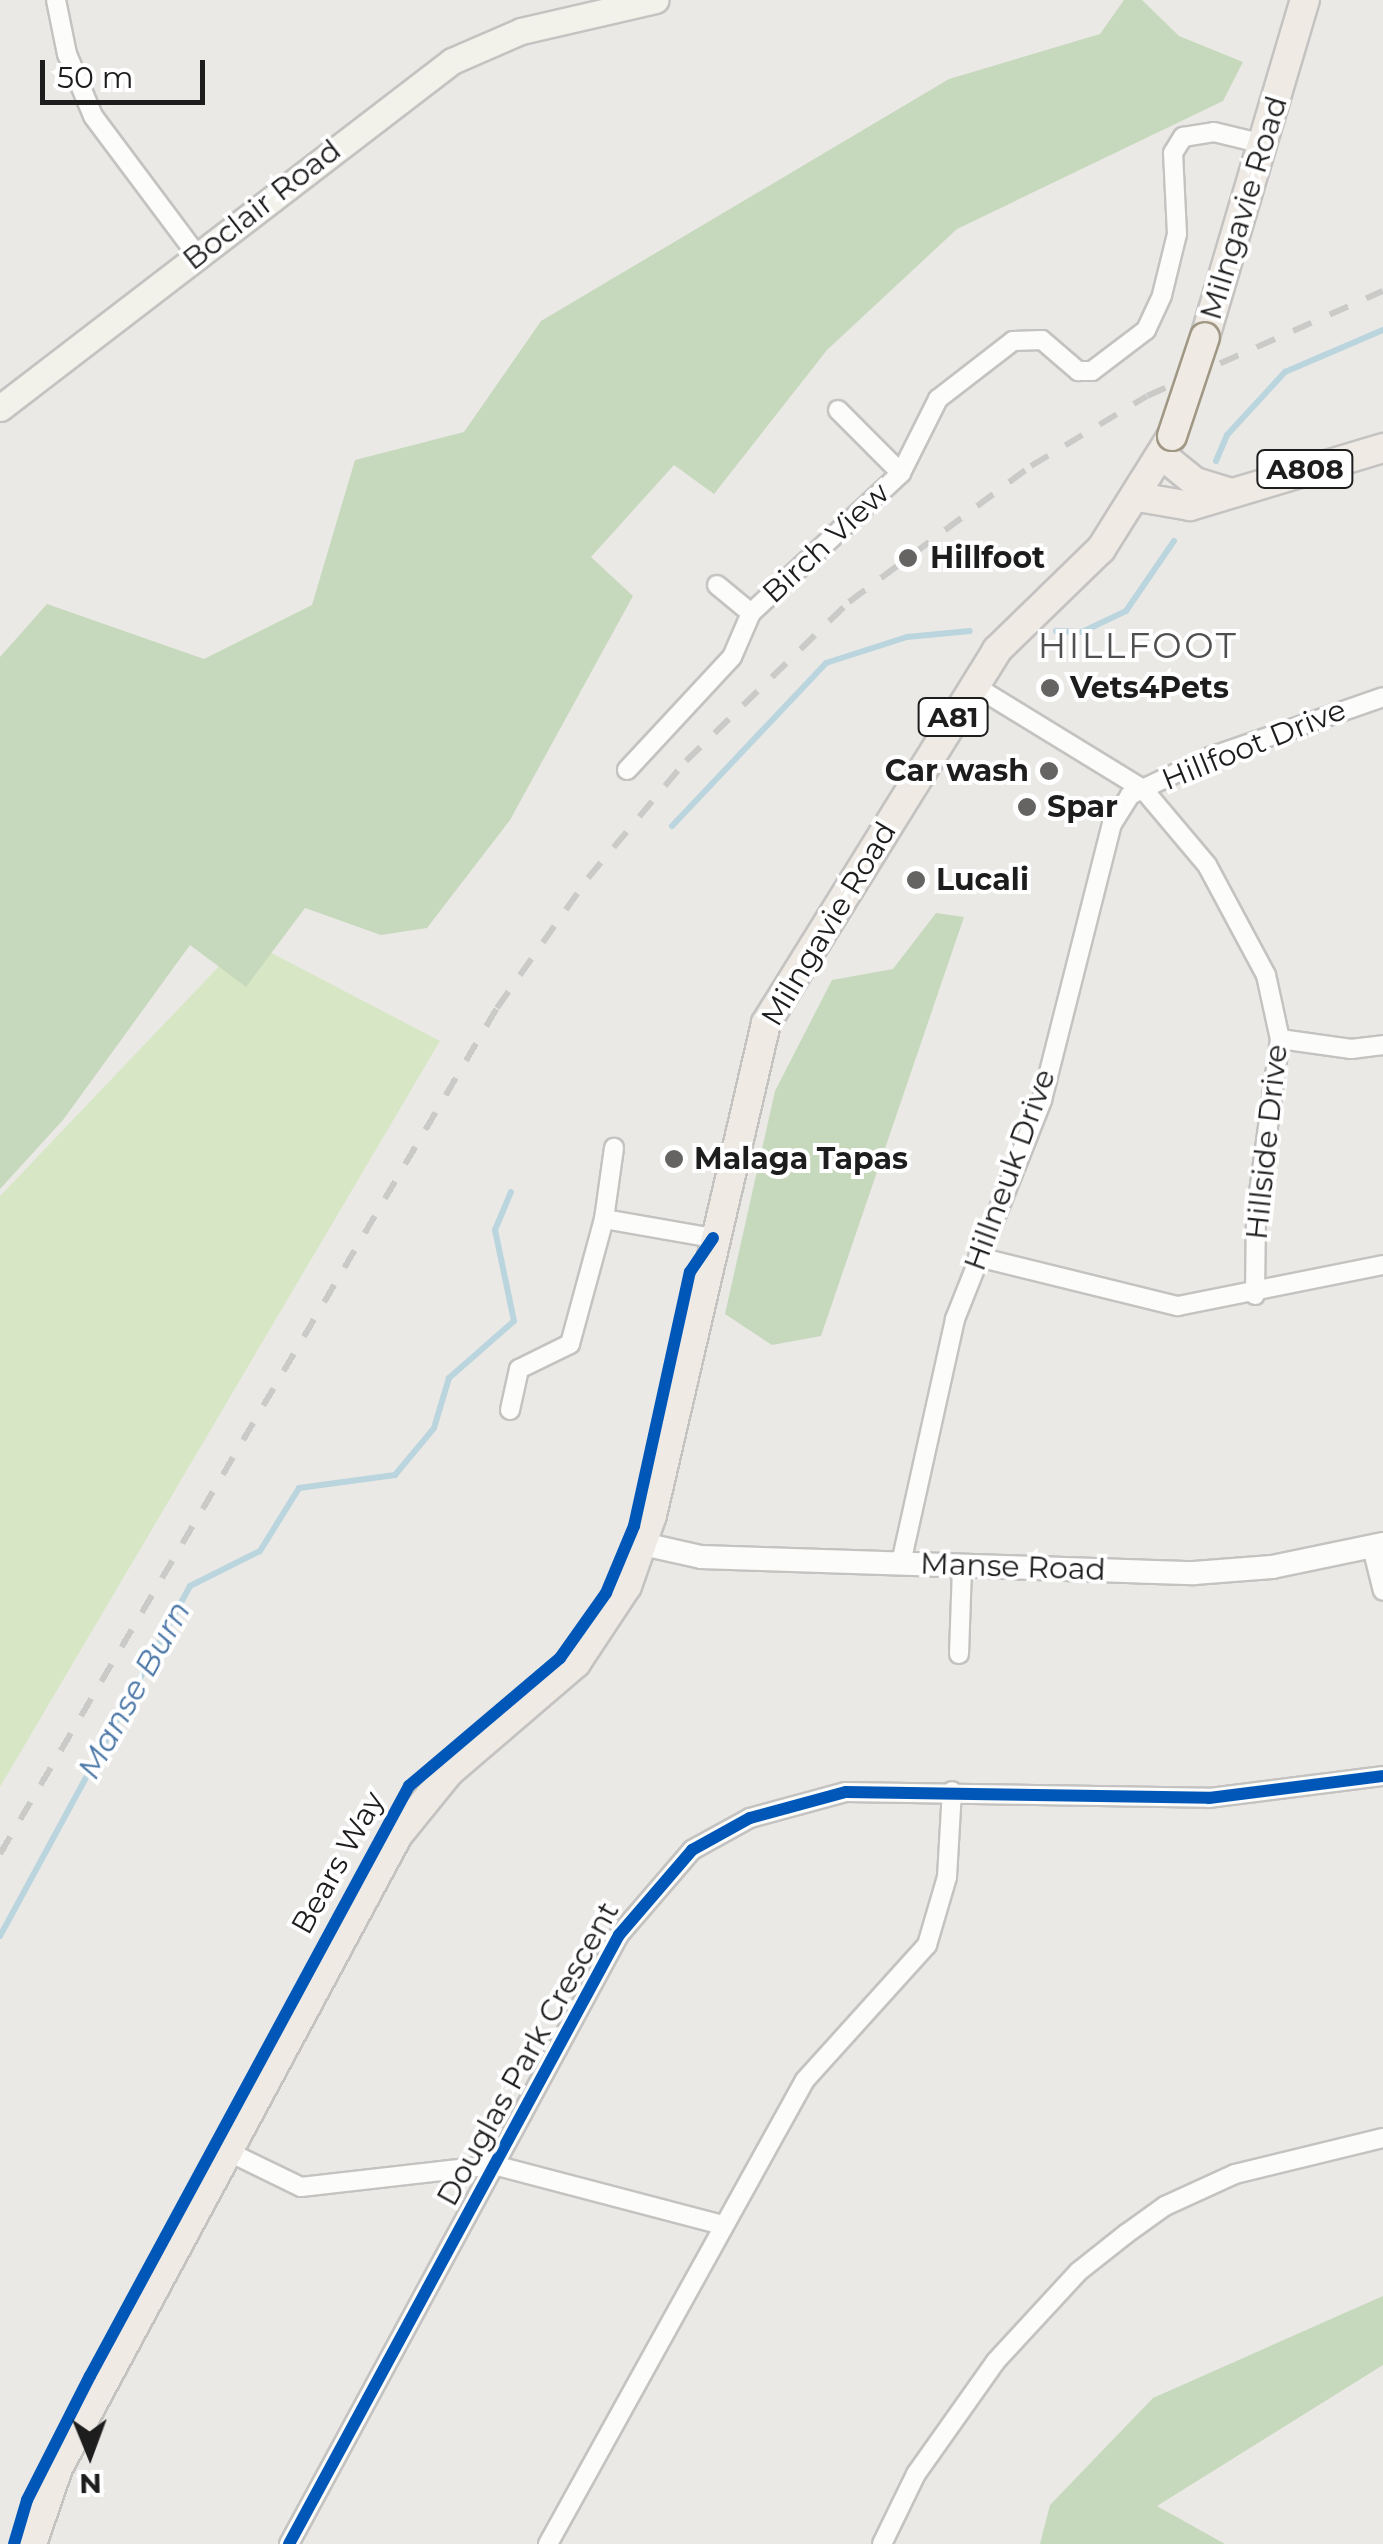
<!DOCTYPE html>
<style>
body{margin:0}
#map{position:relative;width:1383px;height:2544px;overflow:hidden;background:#ebe9e6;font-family:Montserrat,sans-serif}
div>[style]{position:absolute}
.grass>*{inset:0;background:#d7e7c6}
.forest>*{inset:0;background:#c6d9bc}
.stream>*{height:6px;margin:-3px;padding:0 3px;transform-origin:3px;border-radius:3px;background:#bad5de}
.roads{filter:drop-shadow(2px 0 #c4c3c2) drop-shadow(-2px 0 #c4c3c2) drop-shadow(0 2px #c4c3c2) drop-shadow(0 -2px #c4c3c2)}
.minor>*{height:18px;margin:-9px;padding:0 9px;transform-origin:9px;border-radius:9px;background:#fcfcfb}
.tertiary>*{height:22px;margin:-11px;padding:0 11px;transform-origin:11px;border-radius:11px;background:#fcfcfb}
.secondary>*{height:25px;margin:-12.5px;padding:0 12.5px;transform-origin:12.5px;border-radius:12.5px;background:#f2f2ea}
.primary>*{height:28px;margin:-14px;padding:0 14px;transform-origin:14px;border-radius:14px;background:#efebe4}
.rail>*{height:6px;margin-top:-3px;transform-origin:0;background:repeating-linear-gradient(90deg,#cacac9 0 20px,transparent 0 40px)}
.bridges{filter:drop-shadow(2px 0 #a09784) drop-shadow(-2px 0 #a09784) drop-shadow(0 2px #a09784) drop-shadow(0 -2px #a09784)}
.primary-bridge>*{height:28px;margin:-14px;padding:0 14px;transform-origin:14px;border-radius:14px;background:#efebe4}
.cycleway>*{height:12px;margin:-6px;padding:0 6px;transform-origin:6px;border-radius:6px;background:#0057b8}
.dots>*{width:28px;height:28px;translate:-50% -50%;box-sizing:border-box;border:5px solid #fff;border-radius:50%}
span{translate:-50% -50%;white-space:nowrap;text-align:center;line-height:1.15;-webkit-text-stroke:8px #fff;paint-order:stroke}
.shield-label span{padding:2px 8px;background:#fff;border:2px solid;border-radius:8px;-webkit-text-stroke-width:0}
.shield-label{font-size:28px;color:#1d1d1d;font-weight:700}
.street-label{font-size:30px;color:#1d1d1d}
.poi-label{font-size:30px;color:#1d1d1d;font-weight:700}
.left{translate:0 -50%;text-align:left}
.right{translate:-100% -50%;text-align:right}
.water-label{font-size:32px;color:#4e79a8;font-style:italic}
.quarter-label{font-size:35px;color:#505050;letter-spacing:2.5px}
.north{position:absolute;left:40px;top:2404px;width:100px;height:100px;-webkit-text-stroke:8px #fff;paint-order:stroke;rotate:179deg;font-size:28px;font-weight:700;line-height:40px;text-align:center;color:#1d1d1d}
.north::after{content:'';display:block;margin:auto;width:35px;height:45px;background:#1d1d1d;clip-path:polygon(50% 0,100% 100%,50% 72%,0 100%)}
.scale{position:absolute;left:40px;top:60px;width:165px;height:45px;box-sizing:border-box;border:5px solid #1d1d1d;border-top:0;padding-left:12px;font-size:30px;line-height:35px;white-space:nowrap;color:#1d1d1d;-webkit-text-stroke:8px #fff;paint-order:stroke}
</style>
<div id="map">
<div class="grass">
<div style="clip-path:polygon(245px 939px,440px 1041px,0 1787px,0 1196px)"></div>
</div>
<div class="forest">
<div style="clip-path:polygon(1124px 0,1142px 0,1179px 36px,1243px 62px,1223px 101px,957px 229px,827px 350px,714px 494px,674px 465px,591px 557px,633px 596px,510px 820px,427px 928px,381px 935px,305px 908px,246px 987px,190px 945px,63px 1120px,0 1189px,0 657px,47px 604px,204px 659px,312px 605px,355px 460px,464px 432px,541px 321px,949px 79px,1100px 34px)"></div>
<div style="clip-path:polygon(936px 913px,964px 917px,821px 1336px,772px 1345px,725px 1314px,775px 1091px,832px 980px,893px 969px)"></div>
<div style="clip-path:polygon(1383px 2296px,1383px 2365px,1157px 2506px,1225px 2544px,1040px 2544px,1050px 2505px,1153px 2398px)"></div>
</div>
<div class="stream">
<div style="left:1216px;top:461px;width:28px;rotate:-67deg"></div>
<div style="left:1227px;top:435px;width:86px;rotate:-47.4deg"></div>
<div style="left:1285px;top:372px;width:107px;rotate:-23.2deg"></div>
<div style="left:1056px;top:631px;width:26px;rotate:2deg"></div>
<div style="left:1082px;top:632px;width:49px;rotate:-25.5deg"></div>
<div style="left:1126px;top:611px;width:85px;rotate:-55.6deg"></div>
<div style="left:672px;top:826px;width:224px;rotate:-46.6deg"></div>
<div style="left:826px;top:663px;width:85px;rotate:-17.8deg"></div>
<div style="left:907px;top:637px;width:63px;rotate:-5.4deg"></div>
<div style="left:0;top:1936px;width:398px;rotate:-61.5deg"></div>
<div style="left:190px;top:1586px;width:78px;rotate:-26.6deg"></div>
<div style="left:260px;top:1551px;width:74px;rotate:-58.2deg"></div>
<div style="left:299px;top:1488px;width:97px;rotate:-7.7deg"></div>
<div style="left:395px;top:1475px;width:61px;rotate:-50.3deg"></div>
<div style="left:434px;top:1428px;width:52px;rotate:-73.3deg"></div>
<div style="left:449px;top:1378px;width:86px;rotate:-41.2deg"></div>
<div style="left:514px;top:1321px;width:93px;rotate:-101.8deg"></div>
<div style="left:495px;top:1230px;width:41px;rotate:-67.2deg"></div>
</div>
<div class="roads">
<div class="minor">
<div style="left:56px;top:0;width:55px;rotate:78.5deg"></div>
<div style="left:67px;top:54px;width:67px;rotate:67.2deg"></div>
<div style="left:93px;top:116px;width:174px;rotate:53.2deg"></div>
<div style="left:838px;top:410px;width:89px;rotate:45deg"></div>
<div style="left:717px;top:585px;width:44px;rotate:39.5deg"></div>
<div style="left:973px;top:685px;width:199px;rotate:31.5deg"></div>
<div style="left:1143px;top:789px;width:99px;rotate:49.9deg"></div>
<div style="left:1207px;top:865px;width:125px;rotate:61.8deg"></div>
<div style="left:1266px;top:975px;width:66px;rotate:77.7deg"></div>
<div style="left:1280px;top:1039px;width:177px;rotate:97.8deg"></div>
<div style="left:1256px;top:1214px;width:81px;rotate:90.7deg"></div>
<div style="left:627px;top:770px;width:154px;rotate:-47.1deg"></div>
<div style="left:732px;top:657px;width:48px;rotate:-66.6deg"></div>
<div style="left:751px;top:613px;width:205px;rotate:-43deg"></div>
<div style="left:901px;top:473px;width:83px;rotate:-63.4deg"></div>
<div style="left:938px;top:399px;width:95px;rotate:-37.7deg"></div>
<div style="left:1013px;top:341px;width:29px;rotate:-2deg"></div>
<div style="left:1042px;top:340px;width:48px;rotate:40.7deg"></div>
<div style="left:1078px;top:371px;width:14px"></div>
<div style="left:1092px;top:371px;width:68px;rotate:-37.2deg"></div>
<div style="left:1146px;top:330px;width:38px;rotate:-65deg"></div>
<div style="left:1162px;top:295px;width:63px;rotate:-76.2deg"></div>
<div style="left:1177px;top:234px;width:81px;rotate:-92.8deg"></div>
<div style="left:1173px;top:153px;width:19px;rotate:-58deg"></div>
<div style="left:1183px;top:137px;width:31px;rotate:-9deg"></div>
<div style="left:1214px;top:132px;width:51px;rotate:13.5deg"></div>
<div style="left:1280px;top:1039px;width:72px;rotate:8deg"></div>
<div style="left:1351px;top:1049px;width:32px;rotate:-7deg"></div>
<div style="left:604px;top:1219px;width:111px;rotate:9.9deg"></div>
<div style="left:978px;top:1257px;width:206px;rotate:13.8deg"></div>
<div style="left:1178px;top:1306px;width:209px;rotate:-11.3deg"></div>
<div style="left:510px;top:1410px;width:42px;rotate:-77.6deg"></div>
<div style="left:519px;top:1369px;width:57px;rotate:-26.1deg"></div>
<div style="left:570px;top:1344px;width:130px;rotate:-74.8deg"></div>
<div style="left:604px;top:1219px;width:72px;rotate:-82deg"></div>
<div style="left:1372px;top:1547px;width:45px;rotate:76deg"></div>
<div style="left:901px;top:1563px;width:250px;rotate:-77.5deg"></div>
<div style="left:955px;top:1319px;width:236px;rotate:-68.3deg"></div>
<div style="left:1042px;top:1100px;width:285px;rotate:-75.8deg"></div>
<div style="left:1112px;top:824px;width:34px;rotate:-58deg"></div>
<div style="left:1130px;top:795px;width:89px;rotate:-25.4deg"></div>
<div style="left:1210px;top:757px;width:183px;rotate:-19.1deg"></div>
<div style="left:959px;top:1654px;width:88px;rotate:-88deg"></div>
<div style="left:231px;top:2153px;width:78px;rotate:25.9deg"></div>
<div style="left:301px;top:2187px;width:194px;rotate:-6.5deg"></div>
<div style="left:494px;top:2165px;width:236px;rotate:14.7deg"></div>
<div style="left:289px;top:2544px;width:693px;rotate:-61.55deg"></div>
<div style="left:619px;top:1935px;width:112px;rotate:-49.3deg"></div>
<div style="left:692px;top:1850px;width:66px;rotate:-28.9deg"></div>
<div style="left:750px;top:1818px;width:99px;rotate:-15.2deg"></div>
<div style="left:846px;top:1792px;width:363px;rotate:0.9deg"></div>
<div style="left:1209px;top:1798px;width:175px;rotate:-7.2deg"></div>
<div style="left:548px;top:2544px;width:530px;rotate:-61.02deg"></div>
<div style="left:805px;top:2080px;width:182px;rotate:-47.9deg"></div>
<div style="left:927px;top:1945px;width:71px;rotate:-73.6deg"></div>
<div style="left:947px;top:1877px;width:86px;rotate:-86.7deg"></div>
<div style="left:882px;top:2544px;width:78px;rotate:-64.1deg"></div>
<div style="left:916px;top:2474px;width:138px;rotate:-54.7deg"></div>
<div style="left:996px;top:2361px;width:121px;rotate:-47.3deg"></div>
<div style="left:1078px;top:2272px;width:61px;rotate:-38.4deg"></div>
<div style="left:1126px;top:2234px;width:48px;rotate:-35.7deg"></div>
<div style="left:1165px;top:2206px;width:77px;rotate:-24.6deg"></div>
<div style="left:1235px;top:2174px;width:152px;rotate:-13.7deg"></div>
</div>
<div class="tertiary">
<div style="left:643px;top:1544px;width:59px;rotate:12.6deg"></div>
<div style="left:701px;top:1557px;width:493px;rotate:1.9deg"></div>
<div style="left:1194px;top:1573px;width:78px;rotate:-4.4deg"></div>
<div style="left:1272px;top:1567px;width:113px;rotate:-11.7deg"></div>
</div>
<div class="secondary">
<div style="left:0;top:408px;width:570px;rotate:-37.51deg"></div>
<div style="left:452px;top:61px;width:75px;rotate:-23.5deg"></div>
<div style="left:521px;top:31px;width:138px;rotate:-13deg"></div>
</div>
<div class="primary">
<div style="left:1205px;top:337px;width:352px;rotate:-73.5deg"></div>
<div style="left:1163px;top:456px;width:41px;rotate:39.1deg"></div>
<div style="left:1195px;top:482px;width:34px;rotate:17deg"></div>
<div style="left:1138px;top:497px;width:53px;rotate:9.8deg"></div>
<div style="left:1190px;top:506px;width:202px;rotate:-16.7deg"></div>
<div style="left:32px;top:2544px;width:80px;rotate:-71.1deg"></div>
<div style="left:58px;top:2468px;width:719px;rotate:-61.76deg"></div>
<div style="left:398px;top:1835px;width:81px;rotate:-51deg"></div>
<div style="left:449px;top:1772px;width:167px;rotate:-40.6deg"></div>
<div style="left:576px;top:1663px;width:92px;rotate:-56.5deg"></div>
<div style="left:627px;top:1586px;width:75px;rotate:-70.6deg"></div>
<div style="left:652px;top:1515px;width:505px;rotate:-76.95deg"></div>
<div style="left:766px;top:1023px;width:439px;rotate:-58.2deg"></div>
<div style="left:997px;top:650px;width:145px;rotate:-44.2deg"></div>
<div style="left:1101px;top:549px;width:133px;rotate:-57.9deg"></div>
</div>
</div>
<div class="rail">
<div style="left:0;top:1854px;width:981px;rotate:-59.57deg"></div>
<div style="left:497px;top:1008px;width:159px;rotate:-55deg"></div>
<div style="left:588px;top:878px;width:153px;rotate:-50.1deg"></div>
<div style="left:686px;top:761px;width:228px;rotate:-44.3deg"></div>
<div style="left:849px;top:602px;width:227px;rotate:-36.8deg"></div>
<div style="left:1031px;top:466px;width:135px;rotate:-31.1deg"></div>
<div style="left:1147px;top:396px;width:258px;rotate:-24deg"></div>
</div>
<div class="bridges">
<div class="primary-bridge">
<div style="left:1172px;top:436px;width:104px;rotate:-71.6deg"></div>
</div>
</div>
<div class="cycleway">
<div style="left:14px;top:2544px;width:46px;rotate:-73.5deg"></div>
<div style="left:27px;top:2500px;width:139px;rotate:-63.1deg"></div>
<div style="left:90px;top:2376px;width:671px;rotate:-61.6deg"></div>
<div style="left:409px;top:1786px;width:198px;rotate:-40.3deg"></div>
<div style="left:560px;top:1658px;width:80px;rotate:-54.7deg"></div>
<div style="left:606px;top:1593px;width:73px;rotate:-67.3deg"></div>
<div style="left:634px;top:1526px;width:260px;rotate:-77.6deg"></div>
<div style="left:690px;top:1272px;width:41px;rotate:-55.9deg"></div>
<div style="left:289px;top:2544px;width:693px;rotate:-61.55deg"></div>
<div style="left:619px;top:1935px;width:112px;rotate:-49.3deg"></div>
<div style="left:692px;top:1850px;width:66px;rotate:-28.9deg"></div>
<div style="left:750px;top:1818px;width:99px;rotate:-15.2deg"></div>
<div style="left:846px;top:1792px;width:363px;rotate:0.9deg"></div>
<div style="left:1209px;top:1798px;width:175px;rotate:-7.2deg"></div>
</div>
<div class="dots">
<div style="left:908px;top:558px;background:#656463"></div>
<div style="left:1050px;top:688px;background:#656463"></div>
<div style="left:1049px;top:771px;background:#656463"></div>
<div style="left:1027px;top:807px;background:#656463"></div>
<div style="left:916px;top:880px;background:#656463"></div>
<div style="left:674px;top:1159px;background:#656463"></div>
</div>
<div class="shield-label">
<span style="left:1305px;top:469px">A808</span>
<span style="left:953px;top:717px">A81</span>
</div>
<div class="street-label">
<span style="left:262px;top:205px;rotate:-38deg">Boclair Road</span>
<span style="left:1244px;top:208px;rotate:-73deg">Milngavie Road</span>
<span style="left:826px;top:543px;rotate:-43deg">Birch View</span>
<span style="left:1254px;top:745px;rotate:-22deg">Hillfoot Drive</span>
<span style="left:829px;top:924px;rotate:-59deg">Milngavie Road</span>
<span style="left:1267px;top:1142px;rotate:-84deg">Hillside Drive</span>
<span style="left:1010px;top:1170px;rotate:-70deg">Hillneuk Drive</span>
<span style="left:1013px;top:1567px;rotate:2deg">Manse Road</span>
<span style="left:338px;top:1863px;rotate:-61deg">Bears Way</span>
<span style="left:528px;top:2054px;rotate:-61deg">Douglas Park Crescent</span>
</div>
<div class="poi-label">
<span class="left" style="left:930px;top:558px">Hillfoot</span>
<span class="left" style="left:1070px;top:688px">Vets4Pets</span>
<span class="right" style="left:1029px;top:771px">Car wash</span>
<span class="left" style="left:1047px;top:807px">Spar</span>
<span class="left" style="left:936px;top:880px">Lucali</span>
<span class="left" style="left:694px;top:1159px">Malaga Tapas</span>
</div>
<div class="water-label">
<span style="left:134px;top:1690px;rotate:-61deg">Manse Burn</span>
</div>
<div class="quarter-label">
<span style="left:1138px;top:646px">HILLFOOT</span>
</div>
<div class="north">N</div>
<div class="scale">50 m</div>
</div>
